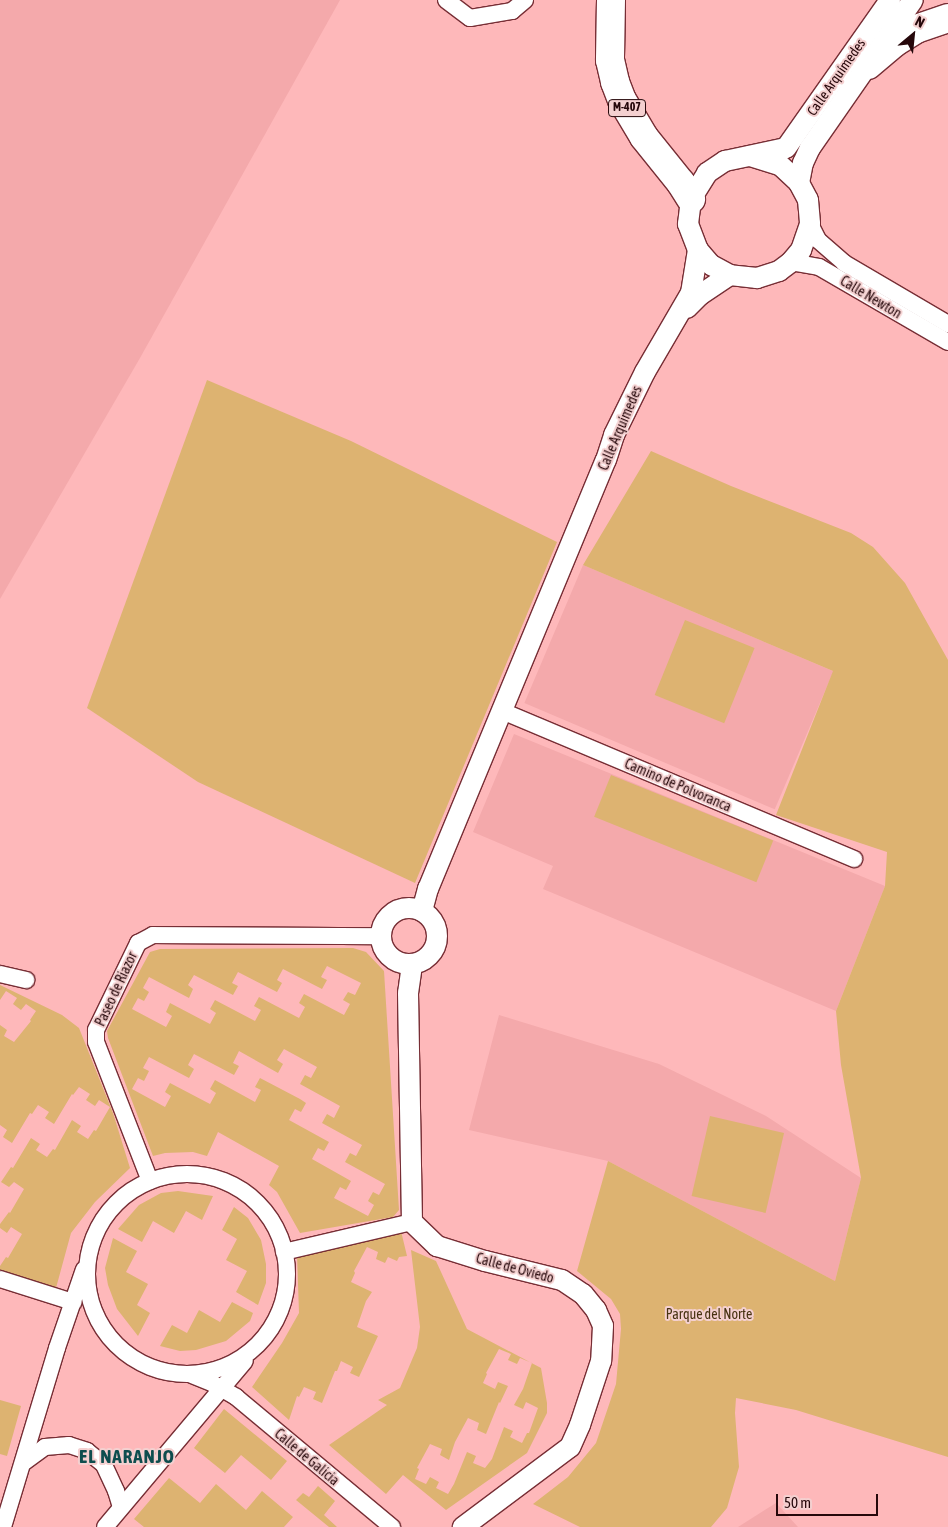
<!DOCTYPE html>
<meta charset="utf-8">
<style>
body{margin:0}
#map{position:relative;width:948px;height:1527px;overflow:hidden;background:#feb8ba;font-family:"Asap Condensed",sans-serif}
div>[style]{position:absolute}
.built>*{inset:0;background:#f4a9ab;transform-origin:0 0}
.green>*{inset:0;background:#ddb371;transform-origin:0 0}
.roads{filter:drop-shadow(1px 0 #772e35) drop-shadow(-1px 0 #772e35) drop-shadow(0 1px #772e35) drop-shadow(0 -1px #772e35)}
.minor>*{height:16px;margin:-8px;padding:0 8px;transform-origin:8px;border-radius:8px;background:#fff}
.minor>.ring{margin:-8px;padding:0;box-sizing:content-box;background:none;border:16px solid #fff;border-radius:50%}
.tertiary>*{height:20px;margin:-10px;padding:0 10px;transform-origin:10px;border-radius:10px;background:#fff}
.tertiary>.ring{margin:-10px;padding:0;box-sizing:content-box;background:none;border:20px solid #fff;border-radius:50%}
.motorway>*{height:28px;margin:-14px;padding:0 14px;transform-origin:14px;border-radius:14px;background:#fff}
span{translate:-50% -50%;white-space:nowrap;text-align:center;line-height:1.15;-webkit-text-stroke:4px #f4d0d0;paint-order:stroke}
.shield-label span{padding:1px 4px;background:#f4d0d0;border:1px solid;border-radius:4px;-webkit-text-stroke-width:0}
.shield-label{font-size:12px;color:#26080b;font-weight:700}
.street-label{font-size:14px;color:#26080b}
.park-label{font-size:14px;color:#473211}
.district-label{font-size:19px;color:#0e4d4e;font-weight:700;letter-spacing:1px}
.north{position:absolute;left:888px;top:10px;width:50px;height:50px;-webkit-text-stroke:4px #f4d0d0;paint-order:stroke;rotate:28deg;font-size:14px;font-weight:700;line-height:20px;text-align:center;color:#26080b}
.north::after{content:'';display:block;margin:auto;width:18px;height:22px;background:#26080b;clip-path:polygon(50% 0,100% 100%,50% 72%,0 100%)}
.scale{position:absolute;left:776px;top:1494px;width:102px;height:22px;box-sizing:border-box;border:2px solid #26080b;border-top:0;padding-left:6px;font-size:15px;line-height:18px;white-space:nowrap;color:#26080b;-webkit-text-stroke:4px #f4d0d0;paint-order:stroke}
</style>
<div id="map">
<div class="built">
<div style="clip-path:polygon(0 0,340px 0,140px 358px,0 599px)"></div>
<div style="left:583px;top:565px;width:272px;height:150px;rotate:23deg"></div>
<div style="clip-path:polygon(514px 734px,885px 886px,836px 1011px,543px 889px,553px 866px,473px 832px)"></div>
<div style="clip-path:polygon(499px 1015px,659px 1064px,766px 1116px,861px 1178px,835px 1281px,608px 1161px,469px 1130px)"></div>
<div style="clip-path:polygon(776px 1503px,798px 1527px,738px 1527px)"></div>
</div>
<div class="green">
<div style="clip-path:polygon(207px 380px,351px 441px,557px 542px,415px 883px,198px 782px,87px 708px)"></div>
<div style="clip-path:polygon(651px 451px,731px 486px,851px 533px,873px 547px,905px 583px,948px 660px,948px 1457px,796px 1410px,736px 1398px,735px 1413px,739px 1467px,727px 1508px,711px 1527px,580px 1527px,533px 1504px,568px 1477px,596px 1443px,616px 1384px,621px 1329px,620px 1314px,611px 1299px,577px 1271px,608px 1161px,835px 1281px,861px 1178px,841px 1065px,836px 1011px,885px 886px,887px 852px,776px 815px,833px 671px,583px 565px)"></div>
<div style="left:685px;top:620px;width:75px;height:81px;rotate:22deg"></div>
<div style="left:611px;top:775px;width:175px;height:45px;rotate:22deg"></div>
<div style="clip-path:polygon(evenodd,353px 948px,366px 952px,384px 971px,399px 1210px,393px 1217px,300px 1233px,277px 1192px,269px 1185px,279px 1166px,218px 1132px,207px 1156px,193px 1152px,165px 1153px,153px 1156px,108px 1038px,107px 1031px,150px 952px,160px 949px,353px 948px,327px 966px,361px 983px,355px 995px,348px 992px,343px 1000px,350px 1004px,344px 1015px,304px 994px,299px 1003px,305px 1007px,299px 1018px,259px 997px,254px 1006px,261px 1010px,255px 1021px,215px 1000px,210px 1009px,216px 1013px,210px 1024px,170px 1003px,166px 1012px,172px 1016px,166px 1027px,132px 1009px,138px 998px,144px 1001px,149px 992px,143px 988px,149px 977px,189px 998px,193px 989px,188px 985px,194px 975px,233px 995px,238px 986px,232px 983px,238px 972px,277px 992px,282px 983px,277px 980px,283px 969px,322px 989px,327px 980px,321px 977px,327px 966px,353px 948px,284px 1049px,317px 1067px,311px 1078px,305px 1075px,300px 1084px,340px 1106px,334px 1118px,327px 1114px,322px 1123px,362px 1145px,356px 1156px,350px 1153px,345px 1162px,385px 1184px,379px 1195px,373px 1192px,368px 1201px,374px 1205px,368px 1216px,334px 1198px,340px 1187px,346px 1190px,351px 1181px,312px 1159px,318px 1148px,324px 1151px,329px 1142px,289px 1120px,295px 1109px,301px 1112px,306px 1103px,300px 1099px,260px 1078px,255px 1087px,261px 1090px,255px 1102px,215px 1080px,210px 1089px,216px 1093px,210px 1104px,170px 1083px,165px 1092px,171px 1096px,165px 1107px,132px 1089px,138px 1078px,144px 1081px,149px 1071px,143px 1068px,149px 1057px,189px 1078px,194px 1069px,188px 1065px,194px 1054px,234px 1075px,239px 1066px,233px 1063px,239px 1051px,278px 1073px,283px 1064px,277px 1060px,284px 1049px)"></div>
<div style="clip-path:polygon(0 985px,62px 1015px,79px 1028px,113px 1113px,130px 1168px,95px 1202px,71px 1233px,56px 1288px,0 1270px,0 1266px,6px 1257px,8px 1258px,22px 1234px,11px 1227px,7px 1233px,0 1228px,0 1224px,9px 1212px,10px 1213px,24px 1189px,14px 1182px,9px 1187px,1px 1182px,11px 1167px,13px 1168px,31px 1138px,40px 1144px,36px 1150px,47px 1157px,53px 1149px,55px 1150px,72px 1120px,81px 1126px,77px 1132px,88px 1139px,94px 1130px,96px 1131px,110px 1107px,99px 1100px,95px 1106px,86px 1100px,90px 1094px,79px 1087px,73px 1095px,72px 1094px,54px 1124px,45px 1118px,49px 1112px,38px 1105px,32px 1114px,30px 1113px,12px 1143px,3px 1137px,7px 1130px,0 1125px,0 1025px,7px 1030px,4px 1036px,14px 1042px,31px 1021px,30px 1020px,36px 1011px,26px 1004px,21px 1010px,13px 1004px,17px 998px,6px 991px,0 1000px)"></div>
<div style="left:710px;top:1116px;width:76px;height:82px;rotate:13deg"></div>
<div style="clip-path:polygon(178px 1191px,213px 1196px,202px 1220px,186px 1211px,174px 1233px,153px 1221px,142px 1242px,118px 1229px,139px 1205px,161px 1193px)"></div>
<div style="clip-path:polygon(234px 1207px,248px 1218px,261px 1240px,266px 1264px,266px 1283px,258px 1305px,236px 1292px,247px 1271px,226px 1260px,237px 1239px,222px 1230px)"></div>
<div style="clip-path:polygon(401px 1231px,407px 1256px,399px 1257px,397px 1261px,388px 1257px,385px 1263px,376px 1259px,378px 1252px,367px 1247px,354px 1271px,355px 1273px,351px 1282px,372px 1292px,366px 1301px,357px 1327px,378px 1336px,359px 1377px,350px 1373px,353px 1367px,341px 1361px,337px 1371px,335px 1371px,322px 1403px,313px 1399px,316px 1392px,304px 1387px,299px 1397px,297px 1396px,289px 1420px,252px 1387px,282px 1343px,299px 1313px,297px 1255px)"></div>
<div style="clip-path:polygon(113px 1238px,137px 1251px,126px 1272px,148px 1284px,137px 1305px,150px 1313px,138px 1336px,117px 1309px,108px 1285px,105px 1268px)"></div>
<div style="clip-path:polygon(evenodd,411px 1250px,436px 1261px,467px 1329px,541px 1368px,547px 1403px,547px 1413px,527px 1453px,446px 1510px,403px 1475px,386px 1494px,329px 1445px,387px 1405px,378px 1400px,400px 1388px,417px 1348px,420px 1327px,411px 1250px,499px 1349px,511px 1354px,508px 1360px,517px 1364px,520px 1358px,532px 1363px,523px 1389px,514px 1405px,523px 1409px,526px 1402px,538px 1408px,529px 1433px,527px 1433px,522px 1443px,510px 1437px,513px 1431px,504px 1427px,492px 1459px,485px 1468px,473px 1463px,476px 1456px,467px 1452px,454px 1484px,448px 1494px,436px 1488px,439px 1482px,430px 1477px,426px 1484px,415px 1479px,419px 1469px,417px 1468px,430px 1444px,442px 1449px,440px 1455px,449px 1460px,455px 1442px,468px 1418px,479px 1423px,477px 1430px,486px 1434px,499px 1402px,500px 1403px,508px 1386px,498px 1382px,495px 1389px,483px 1383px,487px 1374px,486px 1373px,499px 1349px)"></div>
<div style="clip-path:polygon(232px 1302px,253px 1313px,250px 1321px,226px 1341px,196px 1350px,180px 1351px,160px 1346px,172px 1325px,187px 1333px,199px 1310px,220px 1322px)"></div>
<div style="clip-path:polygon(0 1400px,21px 1406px,7px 1456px,0 1454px)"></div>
<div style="clip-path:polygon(224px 1409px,287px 1461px,271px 1480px,241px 1455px,225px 1473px,194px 1448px)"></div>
<div style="clip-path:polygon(169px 1478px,200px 1503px,216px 1484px,246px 1510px,262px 1491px,293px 1517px,284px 1527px,144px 1527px,134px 1519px)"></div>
<div style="clip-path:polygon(318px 1486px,335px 1501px,324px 1515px,337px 1527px,329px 1527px,296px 1500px,303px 1493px,309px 1497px)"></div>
</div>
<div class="roads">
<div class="minor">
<div style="left:446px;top:0;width:30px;rotate:37deg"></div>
<div style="left:470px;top:18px;width:43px;rotate:-9.5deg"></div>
<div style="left:512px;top:11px;width:17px;rotate:-40deg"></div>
<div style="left:810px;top:224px;width:18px;rotate:63deg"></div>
<div style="left:818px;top:240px;width:35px;rotate:41deg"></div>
<div style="left:844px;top:263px;width:121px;rotate:30.4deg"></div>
<div style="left:791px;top:262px;width:28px;rotate:10deg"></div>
<div style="left:819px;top:267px;width:149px;rotate:30.2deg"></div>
<div style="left:502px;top:711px;width:382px;rotate:22.8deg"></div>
<div style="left:0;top:974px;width:27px;rotate:13deg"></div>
<div class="ring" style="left:87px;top:1174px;width:184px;height:184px"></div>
<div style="left:150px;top:1181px;width:149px;rotate:-111.2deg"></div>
<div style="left:96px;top:1042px;width:12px;rotate:-90deg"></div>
<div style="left:96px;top:1030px;width:97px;rotate:-64.2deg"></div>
<div style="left:138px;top:943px;width:17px;rotate:-28deg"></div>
<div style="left:153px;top:935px;width:227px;rotate:0.3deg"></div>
<div style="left:284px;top:1252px;width:131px;rotate:-13.2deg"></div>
<div style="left:0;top:1279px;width:77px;rotate:17.5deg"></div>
<div style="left:192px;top:1375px;width:22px;rotate:22deg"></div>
<div style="left:212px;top:1383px;width:28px;rotate:30deg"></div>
<div style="left:236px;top:1397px;width:203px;rotate:39.8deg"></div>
<div style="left:23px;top:1463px;width:27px;rotate:-36deg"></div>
<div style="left:45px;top:1447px;width:24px;rotate:-5deg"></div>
<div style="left:69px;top:1445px;width:19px;rotate:18deg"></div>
<div style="left:87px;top:1451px;width:22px;rotate:39deg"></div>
<div style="left:104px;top:1465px;width:29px;rotate:65deg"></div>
<div style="left:116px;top:1491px;width:17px;rotate:73deg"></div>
<div style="left:3px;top:1527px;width:187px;rotate:-73.2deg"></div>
<div style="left:57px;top:1348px;width:83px;rotate:-71.1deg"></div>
<div style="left:105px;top:1527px;width:217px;rotate:-49.9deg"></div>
</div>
<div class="tertiary">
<div style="left:750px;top:156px;width:31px;rotate:17deg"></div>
<div style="left:780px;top:165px;width:26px;rotate:43deg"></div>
<div style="left:799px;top:183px;width:19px;rotate:62deg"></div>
<div style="left:808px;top:200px;width:24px;rotate:85deg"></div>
<div style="left:810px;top:224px;width:28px;rotate:109deg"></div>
<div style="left:801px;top:250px;width:16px;rotate:130deg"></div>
<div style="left:791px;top:262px;width:15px;rotate:143deg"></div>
<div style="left:779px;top:271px;width:23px;rotate:162deg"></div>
<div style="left:757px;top:278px;width:27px;rotate:-174deg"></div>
<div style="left:730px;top:275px;width:21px;rotate:-152deg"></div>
<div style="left:711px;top:265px;width:20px;rotate:-131deg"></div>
<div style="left:698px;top:250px;width:28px;rotate:-111deg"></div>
<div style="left:688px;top:224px;width:25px;rotate:-83deg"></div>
<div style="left:691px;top:199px;width:31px;rotate:-58deg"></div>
<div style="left:707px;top:173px;width:22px;rotate:-34deg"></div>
<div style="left:725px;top:161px;width:62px;rotate:-12deg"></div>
<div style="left:786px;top:148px;width:181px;rotate:-54.9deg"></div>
<div style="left:799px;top:183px;width:20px;rotate:-79deg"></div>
<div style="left:803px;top:163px;width:17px;rotate:-65deg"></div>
<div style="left:810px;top:148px;width:180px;rotate:-55.2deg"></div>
<div style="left:687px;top:308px;width:18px;rotate:-45deg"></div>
<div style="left:700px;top:295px;width:36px;rotate:-34deg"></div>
<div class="ring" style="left:381px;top:908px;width:36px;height:36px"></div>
<div style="left:422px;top:911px;width:23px;rotate:-75deg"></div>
<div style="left:428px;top:889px;width:464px;rotate:-67.5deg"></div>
<div style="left:606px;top:460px;width:26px;rotate:-72deg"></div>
<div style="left:614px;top:435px;width:70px;rotate:-63.8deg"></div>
<div style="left:645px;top:372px;width:91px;rotate:-59.8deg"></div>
<div style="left:691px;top:293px;width:44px;rotate:-80.8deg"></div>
<div style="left:412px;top:965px;width:28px;rotate:98deg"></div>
<div style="left:408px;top:993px;width:229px;rotate:89deg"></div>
<div style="left:412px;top:1222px;width:35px;rotate:44deg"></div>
<div style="left:437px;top:1246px;width:50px;rotate:17.4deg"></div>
<div style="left:485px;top:1261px;width:79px;rotate:13.9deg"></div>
<div style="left:562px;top:1280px;width:25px;rotate:34deg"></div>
<div style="left:583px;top:1294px;width:21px;rotate:51deg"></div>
<div style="left:596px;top:1310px;width:17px;rotate:66deg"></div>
<div style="left:603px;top:1326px;width:35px;rotate:93deg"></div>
<div style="left:601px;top:1361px;width:67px;rotate:108.2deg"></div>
<div style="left:580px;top:1425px;width:24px;rotate:114deg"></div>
<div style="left:570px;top:1447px;width:134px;rotate:143.2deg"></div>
</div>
<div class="motorway">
<div style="left:611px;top:0;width:60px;rotate:91deg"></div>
<div style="left:610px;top:60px;width:23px;rotate:77deg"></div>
<div style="left:615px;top:82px;width:19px;rotate:69deg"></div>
<div style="left:622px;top:100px;width:43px;rotate:59.3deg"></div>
<div style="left:644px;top:137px;width:59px;rotate:51.2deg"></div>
<div style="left:681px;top:183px;width:19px;rotate:58deg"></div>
<div style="left:868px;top:65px;width:34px;rotate:-40deg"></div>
<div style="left:894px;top:43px;width:26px;rotate:-32deg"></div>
<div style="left:916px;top:29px;width:34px;rotate:-19deg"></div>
</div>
</div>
<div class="shield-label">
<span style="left:627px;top:108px">M-407</span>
</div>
<div class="street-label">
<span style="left:836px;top:77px;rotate:-55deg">Calle Arquímedes</span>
<span style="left:871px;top:297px;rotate:31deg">Calle Newton</span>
<span style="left:620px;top:428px;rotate:-67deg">Calle Arquímedes</span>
<span style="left:678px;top:785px;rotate:23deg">Camino de Polvoranca</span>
<span style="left:116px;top:989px;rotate:-65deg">Paseo de Riazor</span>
<span style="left:515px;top:1268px;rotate:15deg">Calle de Oviedo</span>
<span style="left:307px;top:1457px;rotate:40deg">Calle de Galicia</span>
</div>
<div class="park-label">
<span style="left:709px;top:1314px">Parque del Norte</span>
</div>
<div class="district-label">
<span style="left:127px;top:1457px">EL NARANJO</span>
</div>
<div class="north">N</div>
<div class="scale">50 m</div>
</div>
